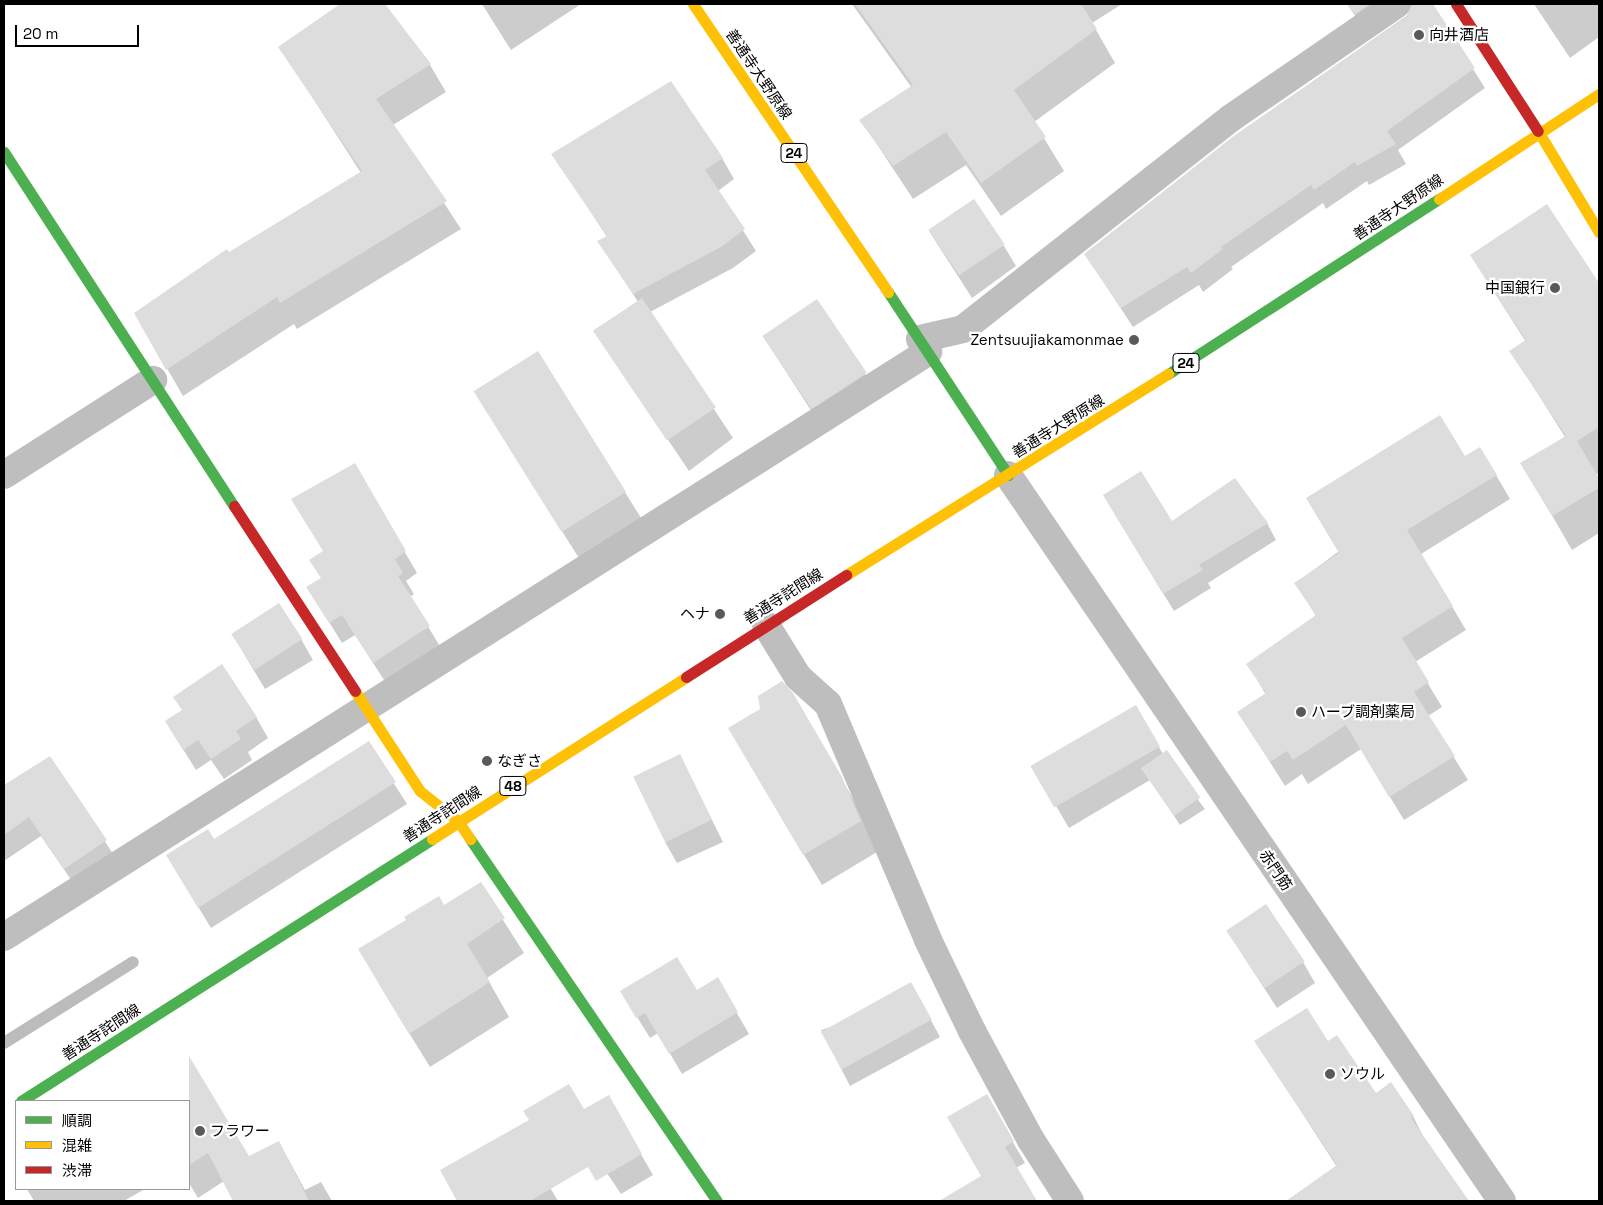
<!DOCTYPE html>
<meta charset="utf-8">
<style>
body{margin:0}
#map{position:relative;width:1603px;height:1205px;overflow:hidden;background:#fff;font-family:"Space Grotesk","Noto Sans JP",sans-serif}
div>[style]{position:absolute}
.shadow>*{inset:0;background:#0003;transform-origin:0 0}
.stream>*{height:12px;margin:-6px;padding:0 6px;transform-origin:6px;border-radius:6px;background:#bcbcbc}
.building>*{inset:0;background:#ddd;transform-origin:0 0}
.street>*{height:28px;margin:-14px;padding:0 14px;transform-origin:14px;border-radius:14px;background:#bebebe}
.fast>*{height:11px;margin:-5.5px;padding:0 5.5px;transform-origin:5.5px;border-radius:5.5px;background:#4caf50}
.slow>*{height:11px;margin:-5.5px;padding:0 5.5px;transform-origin:5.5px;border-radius:5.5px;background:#ffc107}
.jam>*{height:11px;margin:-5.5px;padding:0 5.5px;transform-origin:5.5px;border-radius:5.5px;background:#c62828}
.dots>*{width:14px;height:14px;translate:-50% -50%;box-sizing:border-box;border:2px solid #fff;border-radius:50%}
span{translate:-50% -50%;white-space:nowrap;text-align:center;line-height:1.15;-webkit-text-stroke:4.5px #fff;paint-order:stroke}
.shield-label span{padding:1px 4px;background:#fff;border:1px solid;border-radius:4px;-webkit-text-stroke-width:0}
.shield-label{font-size:14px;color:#000;font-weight:700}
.poi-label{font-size:15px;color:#000}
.left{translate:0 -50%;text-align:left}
.right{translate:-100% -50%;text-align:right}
.street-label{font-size:15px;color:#000}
.frame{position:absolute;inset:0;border:5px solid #000;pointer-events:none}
.legend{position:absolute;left:15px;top:1100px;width:175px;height:90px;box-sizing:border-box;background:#fff;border:1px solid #999;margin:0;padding:6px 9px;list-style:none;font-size:15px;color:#000}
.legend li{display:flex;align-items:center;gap:10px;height:25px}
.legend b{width:25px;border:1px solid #999}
.scale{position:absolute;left:15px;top:25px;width:124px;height:22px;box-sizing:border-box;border:2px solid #000;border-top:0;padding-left:6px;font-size:15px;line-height:18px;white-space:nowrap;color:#000;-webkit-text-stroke:4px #fff;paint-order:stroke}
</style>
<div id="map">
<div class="shadow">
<div style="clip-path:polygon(342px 4px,383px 4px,430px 65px,446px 92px,393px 125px,461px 229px,297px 329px,294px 324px,183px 396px,135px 313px,361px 173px,280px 47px)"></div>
<div style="clip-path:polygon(482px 4px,581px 4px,511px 50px)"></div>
<div style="clip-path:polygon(852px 4px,1122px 4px,1092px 23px,1115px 63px,1034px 122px,1064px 171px,1001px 216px,966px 165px,913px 199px,861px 120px,912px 88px)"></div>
<div style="clip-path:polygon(1347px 4px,1432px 4px,1485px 88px,1398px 150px,1406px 164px,1369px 185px,1367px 181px,1326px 209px,1323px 203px,1231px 267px,1233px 269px,1203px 292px,1199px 285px,1133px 327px,1085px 254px,1235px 136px,1412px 12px,1408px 7px,1367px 33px)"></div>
<div style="clip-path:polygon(1534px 4px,1599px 4px,1599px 37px,1570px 58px)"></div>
<div style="clip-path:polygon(553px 154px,722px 158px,734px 179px,718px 191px,756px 251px,733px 268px,650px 312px,733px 438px,689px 471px,594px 330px,638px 302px,599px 241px,607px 237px)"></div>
<div style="clip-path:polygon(1546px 206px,1599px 286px,1599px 473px,1596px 475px,1599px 480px,1599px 533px,1572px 550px,1542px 498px,1565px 437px,1511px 351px,1526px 342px,1471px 256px)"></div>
<div style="clip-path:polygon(929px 231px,1004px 246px,1016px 266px,972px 298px)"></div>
<div style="clip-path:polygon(763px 336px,865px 374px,877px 395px,823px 429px)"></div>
<div style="left:538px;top:353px;width:199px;height:74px;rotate:58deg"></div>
<div style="clip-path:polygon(1465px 458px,1496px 475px,1510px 499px,1421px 554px,1466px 630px,1415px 662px,1442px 707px,1428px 716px,1468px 780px,1404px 820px,1361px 749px,1308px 784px,1302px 774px,1285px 786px,1239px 713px,1266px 695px,1248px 664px,1316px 616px,1296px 583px)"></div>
<div style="clip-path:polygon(354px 465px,417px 573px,406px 581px,414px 594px,410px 597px,441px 648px,386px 683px,355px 635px,342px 643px,308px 588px,322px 579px,324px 552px)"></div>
<div style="clip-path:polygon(1114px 513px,1172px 523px,1267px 523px,1276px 540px,1208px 583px,1211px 588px,1174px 611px)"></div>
<div style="clip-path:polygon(301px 639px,313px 660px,265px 689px,244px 654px)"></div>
<div style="clip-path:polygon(792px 694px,859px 809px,877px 852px,822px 885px,747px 759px)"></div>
<div style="clip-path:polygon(1135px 707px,1163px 754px,1205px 809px,1180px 825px,1150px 780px,1069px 828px,1046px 789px)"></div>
<div style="clip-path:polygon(256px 717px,268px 738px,248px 752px,252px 760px,224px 779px,211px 760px,196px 770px,166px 722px)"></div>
<div style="clip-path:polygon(368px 743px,407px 804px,211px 928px,180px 877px,214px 841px)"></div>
<div style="clip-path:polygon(680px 756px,723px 842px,677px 863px,665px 842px)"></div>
<div style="clip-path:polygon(50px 757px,117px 860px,76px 887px,41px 836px,4px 861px,4px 787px)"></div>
<div style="clip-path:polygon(480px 884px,524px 953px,487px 978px,509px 1017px,430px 1067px,379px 984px,408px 921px,444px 907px)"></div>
<div style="clip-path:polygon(1240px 951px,1303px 962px,1315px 983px,1277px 1008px)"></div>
<div style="clip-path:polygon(717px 979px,749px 1034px,682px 1074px,658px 1033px,650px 1038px,634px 1012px,696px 992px)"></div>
<div style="clip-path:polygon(920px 1000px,940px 1037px,850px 1086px,821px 1030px)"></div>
<div style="clip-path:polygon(1256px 1042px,1328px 1043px,1375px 1094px,1413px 1116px,1425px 1140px,1467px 1201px,1304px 1201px,1299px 1194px,1337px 1167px)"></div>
<div style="clip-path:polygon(209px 1092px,249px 1158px,279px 1142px,305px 1190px,321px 1182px,332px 1201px,234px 1201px,224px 1181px,198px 1198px,189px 1183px,189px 1104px)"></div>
<div style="clip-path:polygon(986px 1096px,1025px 1163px,1016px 1168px,1036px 1201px,941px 1201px,983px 1177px)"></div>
<div style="clip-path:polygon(608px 1097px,653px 1175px,621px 1194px,584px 1139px)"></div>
<div style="clip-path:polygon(515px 1129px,558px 1201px,458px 1201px,442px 1171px)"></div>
<div style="clip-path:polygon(27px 1189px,142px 1189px,143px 1190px,124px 1201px,34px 1201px)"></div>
</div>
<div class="stream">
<div style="left:4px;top:1043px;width:152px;rotate:-32.1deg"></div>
</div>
<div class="building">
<div style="clip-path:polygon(340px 4px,385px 4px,431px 64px,376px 99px,447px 201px,280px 303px,277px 297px,166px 370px,134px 313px,227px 249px,229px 252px,362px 171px,278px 47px)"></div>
<div style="clip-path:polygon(855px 4px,1081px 4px,1097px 29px,1014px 90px,1046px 137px,981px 183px,946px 132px,893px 166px,859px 120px,913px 85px)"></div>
<div style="clip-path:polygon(1347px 4px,1370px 4px,1355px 14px)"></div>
<div style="clip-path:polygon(1412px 4px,1433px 4px,1475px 68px,1387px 131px,1396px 144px,1357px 166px,1355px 162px,1314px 190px,1311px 185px,1221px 247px,1223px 249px,1191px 273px,1187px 267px,1121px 308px,1084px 254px,1235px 135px,1406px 17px)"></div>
<div style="clip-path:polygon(671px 81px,723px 158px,705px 170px,745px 229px,721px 247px,633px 294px,597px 241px,607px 236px,551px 154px)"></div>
<div style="left:974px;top:199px;width:55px;height:55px;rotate:56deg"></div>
<div style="clip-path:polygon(1547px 204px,1599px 283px,1599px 427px,1577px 441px,1599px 478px,1599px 488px,1552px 516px,1520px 463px,1566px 436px,1509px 351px,1526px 340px,1470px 255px)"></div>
<div style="left:642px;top:298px;width:132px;height:59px;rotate:56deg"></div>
<div style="left:817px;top:299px;width:89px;height:66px;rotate:56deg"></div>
<div style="left:538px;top:351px;width:166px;height:76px;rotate:58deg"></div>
<div style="clip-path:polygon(1440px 415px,1465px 456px,1480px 447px,1497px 475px,1407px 530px,1453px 606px,1402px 638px,1429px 682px,1414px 692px,1455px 756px,1389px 797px,1346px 725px,1293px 760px,1287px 751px,1270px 762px,1237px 712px,1266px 693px,1246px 664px,1316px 615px,1294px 583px,1339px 553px,1306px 498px)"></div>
<div style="clip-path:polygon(355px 463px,406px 551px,395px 559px,403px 573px,398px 576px,430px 626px,373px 663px,342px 615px,329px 623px,306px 587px,321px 578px,309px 560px,323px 551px,291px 499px)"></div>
<div style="clip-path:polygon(1141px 471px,1172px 521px,1235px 478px,1268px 523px,1199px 565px,1203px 570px,1163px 594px,1103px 495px)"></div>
<div style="left:279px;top:603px;width:43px;height:57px;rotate:57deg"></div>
<div style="clip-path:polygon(222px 664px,257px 717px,236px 731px,241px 739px,211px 759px,198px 740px,183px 750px,165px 721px,182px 710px,173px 697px)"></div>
<div style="clip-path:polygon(782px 681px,793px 693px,842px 777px,861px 821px,803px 855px,728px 728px,760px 709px,758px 696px)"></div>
<div style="left:1136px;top:705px;width:48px;height:122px;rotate:60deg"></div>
<div style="clip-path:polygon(369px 741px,396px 782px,198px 908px,166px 855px,208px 829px,214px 839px)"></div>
<div style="left:1167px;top:750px;width:58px;height:32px;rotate:55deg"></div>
<div style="left:680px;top:754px;width:73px;height:52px;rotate:64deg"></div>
<div style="clip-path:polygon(50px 756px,107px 840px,64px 869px,29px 817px,4px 835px,4px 785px)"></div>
<div style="clip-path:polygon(481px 882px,505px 918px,467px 944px,490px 982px,409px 1034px,358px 949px,406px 920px,404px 917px,439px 896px,444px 905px)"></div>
<div style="left:1266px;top:904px;width:69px;height:48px;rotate:56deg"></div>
<div style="clip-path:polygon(677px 957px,697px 990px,718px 977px,738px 1012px,669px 1054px,645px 1013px,636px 1018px,620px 991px)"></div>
<div style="left:911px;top:982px;width:43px;height:103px;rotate:61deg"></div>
<div style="clip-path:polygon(1307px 1008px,1328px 1041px,1337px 1035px,1376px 1093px,1391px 1082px,1414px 1116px,1411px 1118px,1469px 1201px,1286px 1201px,1337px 1165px,1254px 1041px)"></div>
<div style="clip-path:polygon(189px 1056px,249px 1156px,279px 1141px,309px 1201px,233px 1201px,208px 1153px,189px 1165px)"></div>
<div style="clip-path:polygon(569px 1084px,584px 1109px,609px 1095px,642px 1154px,596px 1181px,588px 1167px,530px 1201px,457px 1201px,440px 1170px,529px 1120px,523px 1111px)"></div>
<div style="clip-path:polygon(987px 1094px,1014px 1141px,1005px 1147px,1037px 1201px,939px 1201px,981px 1176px,947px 1117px)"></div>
</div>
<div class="street">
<div style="left:920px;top:339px;width:44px;rotate:-13.1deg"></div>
<div style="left:963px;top:329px;width:341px;rotate:-38.2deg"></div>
<div style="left:1231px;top:118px;width:201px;rotate:-34.5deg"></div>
<div style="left:4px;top:475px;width:177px;rotate:-32.5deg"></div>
<div style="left:1008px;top:475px;width:878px;rotate:55.77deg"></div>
<div style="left:766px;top:625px;width:61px;rotate:58.4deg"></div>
<div style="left:798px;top:677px;width:40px;rotate:42deg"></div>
<div style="left:828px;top:704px;width:256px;rotate:67deg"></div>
<div style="left:928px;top:940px;width:101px;rotate:64.2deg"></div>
<div style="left:972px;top:1031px;width:124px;rotate:61.6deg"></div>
<div style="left:1031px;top:1140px;width:72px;rotate:57.4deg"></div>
<div style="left:4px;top:937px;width:1094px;rotate:-32.34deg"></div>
</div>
<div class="fast">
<div style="left:4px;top:152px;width:422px;rotate:57deg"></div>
<div style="left:888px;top:292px;width:219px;rotate:56.7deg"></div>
<div style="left:1168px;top:374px;width:323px;rotate:-32.9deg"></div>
<div style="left:470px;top:839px;width:438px;rotate:55.7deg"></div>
<div style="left:21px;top:1101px;width:487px;rotate:-32.5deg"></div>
</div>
<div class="slow">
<div style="left:693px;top:4px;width:348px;rotate:55.9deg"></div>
<div style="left:1538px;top:131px;width:118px;rotate:58.9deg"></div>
<div style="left:1439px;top:199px;width:191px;rotate:-33.3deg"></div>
<div style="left:846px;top:575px;width:380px;rotate:-32deg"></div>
<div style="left:355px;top:691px;width:119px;rotate:57deg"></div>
<div style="left:420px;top:791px;width:48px;rotate:38.3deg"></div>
<div style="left:458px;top:821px;width:22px;rotate:56deg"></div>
<div style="left:432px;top:839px;width:301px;rotate:-32.5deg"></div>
</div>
<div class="jam">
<div style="left:1456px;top:4px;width:151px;rotate:57.2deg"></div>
<div style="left:234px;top:506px;width:221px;rotate:56.8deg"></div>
<div style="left:686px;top:677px;width:190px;rotate:-32.5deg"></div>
</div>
<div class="dots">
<div style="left:1419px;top:35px;background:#595959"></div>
<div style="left:1555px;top:288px;background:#595959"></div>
<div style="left:1134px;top:340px;background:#595959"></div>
<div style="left:720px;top:614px;background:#595959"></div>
<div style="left:1301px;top:712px;background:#595959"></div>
<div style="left:487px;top:761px;background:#595959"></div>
<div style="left:1330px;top:1074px;background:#595959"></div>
<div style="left:200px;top:1131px;background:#595959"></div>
</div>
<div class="shield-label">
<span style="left:794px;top:153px">24</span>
<span style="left:1186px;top:363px">24</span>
<span style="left:513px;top:786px">48</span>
</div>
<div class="poi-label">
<span class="left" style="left:1429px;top:35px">向井酒店</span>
<span class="right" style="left:1545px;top:288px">中国銀行</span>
<span class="right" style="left:1124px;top:340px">Zentsuujiakamonmae</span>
<span class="right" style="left:710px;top:614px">ヘナ</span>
<span class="left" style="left:1311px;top:712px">ハーブ調剤薬局</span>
<span class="left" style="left:497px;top:761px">なぎさ</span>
<span class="left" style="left:1340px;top:1074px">ソウル</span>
<span class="left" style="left:210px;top:1131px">フラワー</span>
</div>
<div class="street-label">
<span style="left:759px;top:74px;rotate:56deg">善通寺大野原線</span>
<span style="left:1398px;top:207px;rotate:-34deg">善通寺大野原線</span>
<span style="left:1058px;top:426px;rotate:-32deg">善通寺大野原線</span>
<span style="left:783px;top:596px;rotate:-32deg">善通寺詫間線</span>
<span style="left:442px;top:814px;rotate:-33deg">善通寺詫間線</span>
<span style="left:1276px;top:870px;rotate:56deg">赤門筋</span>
<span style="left:101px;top:1032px;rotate:-33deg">善通寺詫間線</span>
</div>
<div class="frame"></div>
<ul class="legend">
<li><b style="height:6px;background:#4caf50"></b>順調</li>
<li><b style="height:6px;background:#ffc107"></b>混雑</li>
<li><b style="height:6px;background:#c62828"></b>渋滞</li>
</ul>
<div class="scale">20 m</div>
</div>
